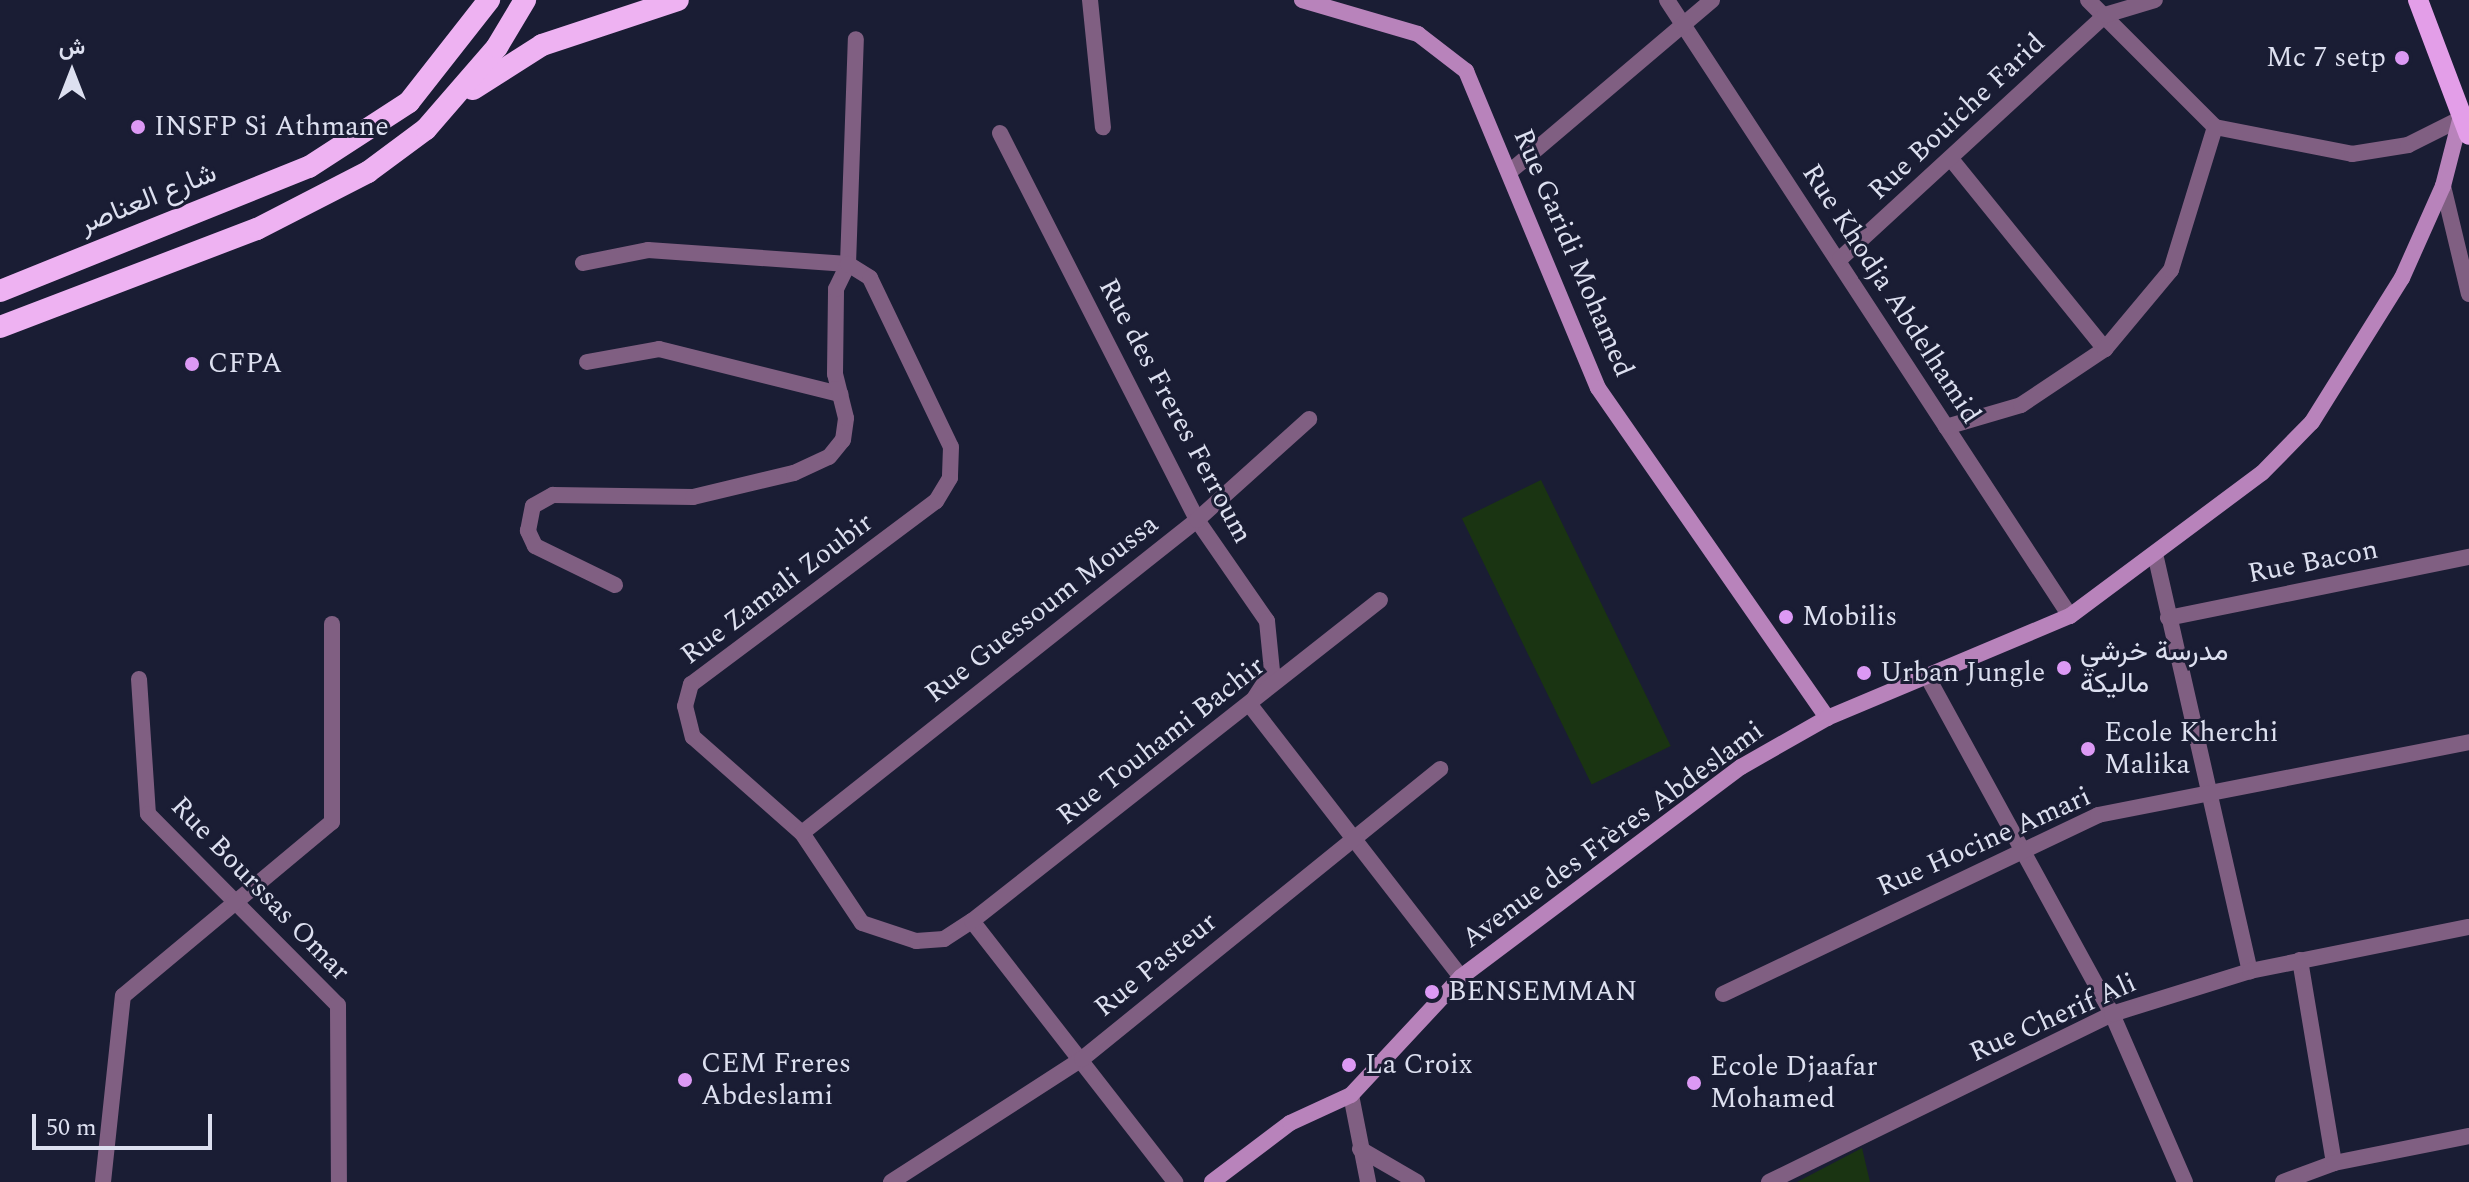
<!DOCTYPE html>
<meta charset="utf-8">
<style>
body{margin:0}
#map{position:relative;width:2469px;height:1182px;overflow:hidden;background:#1a1d34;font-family:Spectral,Vazirmatn,serif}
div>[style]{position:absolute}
.green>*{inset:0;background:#1a3412;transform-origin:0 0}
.minor>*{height:16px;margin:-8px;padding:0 8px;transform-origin:8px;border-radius:8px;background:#805f82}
.secondary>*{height:16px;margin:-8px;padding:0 8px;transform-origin:8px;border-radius:8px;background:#b883bb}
.primary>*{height:20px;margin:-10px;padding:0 10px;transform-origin:10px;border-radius:10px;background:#e39ee8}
.trunk>*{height:22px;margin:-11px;padding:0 11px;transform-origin:11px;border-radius:11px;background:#eeb2f2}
.dots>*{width:22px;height:22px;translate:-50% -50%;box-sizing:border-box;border:4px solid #1a1d34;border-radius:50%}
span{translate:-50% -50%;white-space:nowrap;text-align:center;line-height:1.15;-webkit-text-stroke:6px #1a1d34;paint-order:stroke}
.poi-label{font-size:28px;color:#dde0f0}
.right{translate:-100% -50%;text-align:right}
.left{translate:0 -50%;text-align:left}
.street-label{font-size:28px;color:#dde0f0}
.north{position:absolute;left:32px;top:32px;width:80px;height:80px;-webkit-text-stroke:6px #1a1d34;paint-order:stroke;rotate:0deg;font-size:22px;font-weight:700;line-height:32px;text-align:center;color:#dde0f0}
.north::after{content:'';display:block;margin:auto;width:28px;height:36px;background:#dde0f0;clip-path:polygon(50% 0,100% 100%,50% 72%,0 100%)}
.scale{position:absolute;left:32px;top:1114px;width:180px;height:36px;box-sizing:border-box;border:4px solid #dde0f0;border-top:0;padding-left:10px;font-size:24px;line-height:28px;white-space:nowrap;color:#dde0f0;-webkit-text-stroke:6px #1a1d34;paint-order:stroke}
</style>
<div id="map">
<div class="green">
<div style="left:1541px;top:480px;width:296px;height:88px;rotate:64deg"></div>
<div style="clip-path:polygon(1862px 1148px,1870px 1182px,1797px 1182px)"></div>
</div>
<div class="minor">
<div style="left:1090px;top:0;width:128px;rotate:84.2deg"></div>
<div style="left:1667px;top:0;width:736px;rotate:56.81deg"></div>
<div style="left:2088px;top:0;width:180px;rotate:45deg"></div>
<div style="left:2215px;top:127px;width:140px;rotate:11.1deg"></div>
<div style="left:2352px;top:154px;width:57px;rotate:-9.1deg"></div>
<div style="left:2408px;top:145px;width:67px;rotate:-26.6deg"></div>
<div style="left:1000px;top:133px;width:434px;rotate:63deg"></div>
<div style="left:1197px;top:520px;width:123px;rotate:55.3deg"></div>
<div style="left:1267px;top:621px;width:50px;rotate:84.3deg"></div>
<div style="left:1272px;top:671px;width:40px;rotate:122.9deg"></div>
<div style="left:1250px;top:705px;width:344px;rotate:52.2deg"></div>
<div style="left:1951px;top:159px;width:245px;rotate:51deg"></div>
<div style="left:1513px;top:169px;width:261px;rotate:-40.3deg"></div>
<div style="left:2443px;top:186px;width:111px;rotate:76.5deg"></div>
<div style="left:1840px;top:259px;width:360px;rotate:-42.6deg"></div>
<div style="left:2105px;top:15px;width:52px;rotate:-16.7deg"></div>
<div style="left:583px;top:263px;width:66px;rotate:-11.3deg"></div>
<div style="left:648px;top:250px;width:200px;rotate:4deg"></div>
<div style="left:848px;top:264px;width:225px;rotate:-88deg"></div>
<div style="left:587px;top:362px;width:73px;rotate:-10.2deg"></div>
<div style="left:659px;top:349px;width:187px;rotate:14deg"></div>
<div style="left:1946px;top:427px;width:78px;rotate:-16.3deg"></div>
<div style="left:2021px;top:405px;width:101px;rotate:-33.7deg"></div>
<div style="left:2105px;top:349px;width:103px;rotate:-50.1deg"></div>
<div style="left:2171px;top:270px;width:150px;rotate:-72.9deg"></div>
<div style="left:2156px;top:558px;width:424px;rotate:77.2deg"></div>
<div style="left:615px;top:585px;width:89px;rotate:-154deg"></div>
<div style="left:535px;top:546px;width:17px;rotate:-115deg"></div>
<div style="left:528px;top:531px;width:25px;rotate:-79deg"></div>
<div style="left:533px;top:506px;width:23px;rotate:-29deg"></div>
<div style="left:553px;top:495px;width:140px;rotate:0.8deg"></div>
<div style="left:693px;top:497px;width:104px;rotate:-13.4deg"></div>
<div style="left:794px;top:473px;width:38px;rotate:-25deg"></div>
<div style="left:829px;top:457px;width:22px;rotate:-51deg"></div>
<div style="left:843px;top:440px;width:22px;rotate:-82deg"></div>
<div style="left:846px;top:418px;width:45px;rotate:-104deg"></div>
<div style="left:835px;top:374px;width:85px;rotate:-89.3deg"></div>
<div style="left:836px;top:289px;width:28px;rotate:-64deg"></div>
<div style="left:848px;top:264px;width:26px;rotate:32deg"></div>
<div style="left:870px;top:278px;width:187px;rotate:64.4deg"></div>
<div style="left:951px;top:447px;width:31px;rotate:92deg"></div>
<div style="left:950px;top:478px;width:27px;rotate:121deg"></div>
<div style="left:936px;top:501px;width:306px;rotate:143.2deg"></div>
<div style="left:691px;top:684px;width:23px;rotate:105deg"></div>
<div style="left:685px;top:706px;width:32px;rotate:76deg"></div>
<div style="left:693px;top:737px;width:145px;rotate:41.4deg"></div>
<div style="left:802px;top:833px;width:108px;rotate:56.3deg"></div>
<div style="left:862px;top:923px;width:57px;rotate:18.4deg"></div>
<div style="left:916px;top:941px;width:28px;rotate:-4deg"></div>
<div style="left:944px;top:939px;width:33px;rotate:-33deg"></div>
<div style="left:972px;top:921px;width:331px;rotate:52.1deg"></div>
<div style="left:2168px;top:618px;width:307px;rotate:-11.5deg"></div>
<div style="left:1927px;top:676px;width:385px;rotate:61.3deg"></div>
<div style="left:2112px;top:1014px;width:183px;rotate:66.5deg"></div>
<div style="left:139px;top:679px;width:135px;rotate:86.2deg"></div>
<div style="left:148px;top:814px;width:269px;rotate:45.2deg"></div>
<div style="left:338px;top:1005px;width:177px;rotate:89.7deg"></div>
<div style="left:802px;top:833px;width:504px;rotate:-38.39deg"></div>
<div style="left:1197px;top:520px;width:151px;rotate:-42deg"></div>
<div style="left:972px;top:921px;width:519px;rotate:-38.19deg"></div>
<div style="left:2300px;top:960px;width:206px;rotate:80.5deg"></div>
<div style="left:1723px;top:994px;width:416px;rotate:-25.5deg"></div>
<div style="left:2098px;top:815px;width:378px;rotate:-11.1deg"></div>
<div style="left:1351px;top:1095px;width:89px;rotate:78.9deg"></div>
<div style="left:1360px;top:1149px;width:66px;rotate:30.1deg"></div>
<div style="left:103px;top:1182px;width:187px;rotate:-83.9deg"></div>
<div style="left:123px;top:996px;width:272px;rotate:-39.8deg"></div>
<div style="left:332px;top:822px;width:198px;rotate:-90deg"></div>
<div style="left:891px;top:1182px;width:227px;rotate:-32.8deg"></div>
<div style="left:1082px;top:1059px;width:461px;rotate:-39deg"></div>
<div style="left:1769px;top:1182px;width:382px;rotate:-26.1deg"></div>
<div style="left:2112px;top:1014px;width:145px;rotate:-17.3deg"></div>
<div style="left:2250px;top:971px;width:223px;rotate:-11.4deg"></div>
<div style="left:2283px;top:1182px;width:54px;rotate:-20.4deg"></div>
<div style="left:2334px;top:1163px;width:138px;rotate:-11.3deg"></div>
</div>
<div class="secondary">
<div style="left:1302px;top:0;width:121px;rotate:16.3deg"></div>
<div style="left:1418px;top:34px;width:61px;rotate:37.6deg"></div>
<div style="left:1466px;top:71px;width:343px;rotate:67.4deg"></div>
<div style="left:1598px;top:388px;width:402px;rotate:55.2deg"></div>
<div style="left:1212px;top:1182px;width:98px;rotate:-37.1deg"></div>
<div style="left:1290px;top:1123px;width:67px;rotate:-24.7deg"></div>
<div style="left:1351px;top:1095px;width:161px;rotate:-47deg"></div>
<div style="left:1461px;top:977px;width:350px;rotate:-36.9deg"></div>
<div style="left:1741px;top:767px;width:99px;rotate:-29.7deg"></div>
<div style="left:1827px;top:718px;width:264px;rotate:-22.8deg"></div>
<div style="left:2070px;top:616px;width:239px;rotate:-36.7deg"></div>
<div style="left:2262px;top:473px;width:71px;rotate:-45.6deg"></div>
<div style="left:2312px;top:422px;width:170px;rotate:-58deg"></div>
<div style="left:2402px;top:278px;width:101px;rotate:-66deg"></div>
<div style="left:2443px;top:186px;width:68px;rotate:-75.6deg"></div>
</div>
<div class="primary">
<div style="left:2418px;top:0;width:144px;rotate:69.3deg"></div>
</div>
<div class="trunk">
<div style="left:473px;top:89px;width:82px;rotate:-32.5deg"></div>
<div style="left:542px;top:45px;width:143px;rotate:-18.3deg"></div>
<div style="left:0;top:291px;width:333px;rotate:-21.9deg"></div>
<div style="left:309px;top:167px;width:119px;rotate:-33deg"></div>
<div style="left:409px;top:102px;width:130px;rotate:-51.9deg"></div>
<div style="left:0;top:327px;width:275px;rotate:-20.9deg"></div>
<div style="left:257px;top:229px;width:125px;rotate:-27.2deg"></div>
<div style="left:368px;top:172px;width:72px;rotate:-36.6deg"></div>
<div style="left:426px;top:129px;width:108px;rotate:-49.1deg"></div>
<div style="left:497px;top:47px;width:55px;rotate:-59.2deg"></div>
</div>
<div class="dots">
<div style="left:2402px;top:58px;background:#dc99f4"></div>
<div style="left:138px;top:127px;background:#dc99f4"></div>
<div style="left:192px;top:364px;background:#dc99f4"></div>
<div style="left:1786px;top:617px;background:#dc99f4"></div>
<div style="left:2064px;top:668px;background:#dc99f4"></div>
<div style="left:1864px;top:673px;background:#dc99f4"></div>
<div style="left:2088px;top:749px;background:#dc99f4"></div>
<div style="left:1432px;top:992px;background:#dc99f4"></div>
<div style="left:1349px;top:1065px;background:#dc99f4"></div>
<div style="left:685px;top:1080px;background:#dc99f4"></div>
<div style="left:1694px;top:1083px;background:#dc99f4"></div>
</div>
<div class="poi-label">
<span class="right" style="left:2386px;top:58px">Mc 7 setp</span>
<span class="left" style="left:154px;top:127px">INSFP Si Athmane</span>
<span class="left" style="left:208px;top:364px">CFPA</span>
<span class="left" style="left:1802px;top:617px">Mobilis</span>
<span class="left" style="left:2080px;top:668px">مدرسة خرشي<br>ماليكة</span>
<span class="left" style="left:1880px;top:673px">Urban Jungle</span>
<span class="left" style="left:2104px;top:749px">Ecole Kherchi<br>Malika</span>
<span class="left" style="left:1448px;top:992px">BENSEMMAN</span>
<span class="left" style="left:701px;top:1080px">CEM Freres<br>Abdeslami</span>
<span class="left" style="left:1365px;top:1065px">La Croix</span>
<span class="left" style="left:1710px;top:1083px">Ecole Djaafar<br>Mohamed</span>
</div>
<div class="street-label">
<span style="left:1957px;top:117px;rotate:-43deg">Rue Bouiche Farid</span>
<span style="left:148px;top:199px;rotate:-22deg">شارع العناصر</span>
<span style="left:1573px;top:253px;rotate:67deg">Rue Garidi Mohamed</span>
<span style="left:1891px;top:294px;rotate:57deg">Rue Khodja Abdelhamid</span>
<span style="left:1175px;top:411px;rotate:62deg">Rue des Freres Ferroum</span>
<span style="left:2313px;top:562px;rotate:-11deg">Rue Bacon</span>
<span style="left:777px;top:589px;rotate:-37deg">Rue Zamali Zoubir</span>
<span style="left:1042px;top:609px;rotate:-38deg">Rue Guessoum Moussa</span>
<span style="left:1161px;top:741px;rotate:-38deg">Rue Touhami Bachir</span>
<span style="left:1613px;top:835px;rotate:-36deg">Avenue des Frères Abdeslami</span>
<span style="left:1984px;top:842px;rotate:-24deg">Rue Hocine Amari</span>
<span style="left:260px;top:889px;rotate:46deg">Rue Bourssas Omar</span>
<span style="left:1156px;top:965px;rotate:-39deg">Rue Pasteur</span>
<span style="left:2053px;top:1018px;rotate:-24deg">Rue Cherif Ali</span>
</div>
<div class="north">ش</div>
<div class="scale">50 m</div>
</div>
